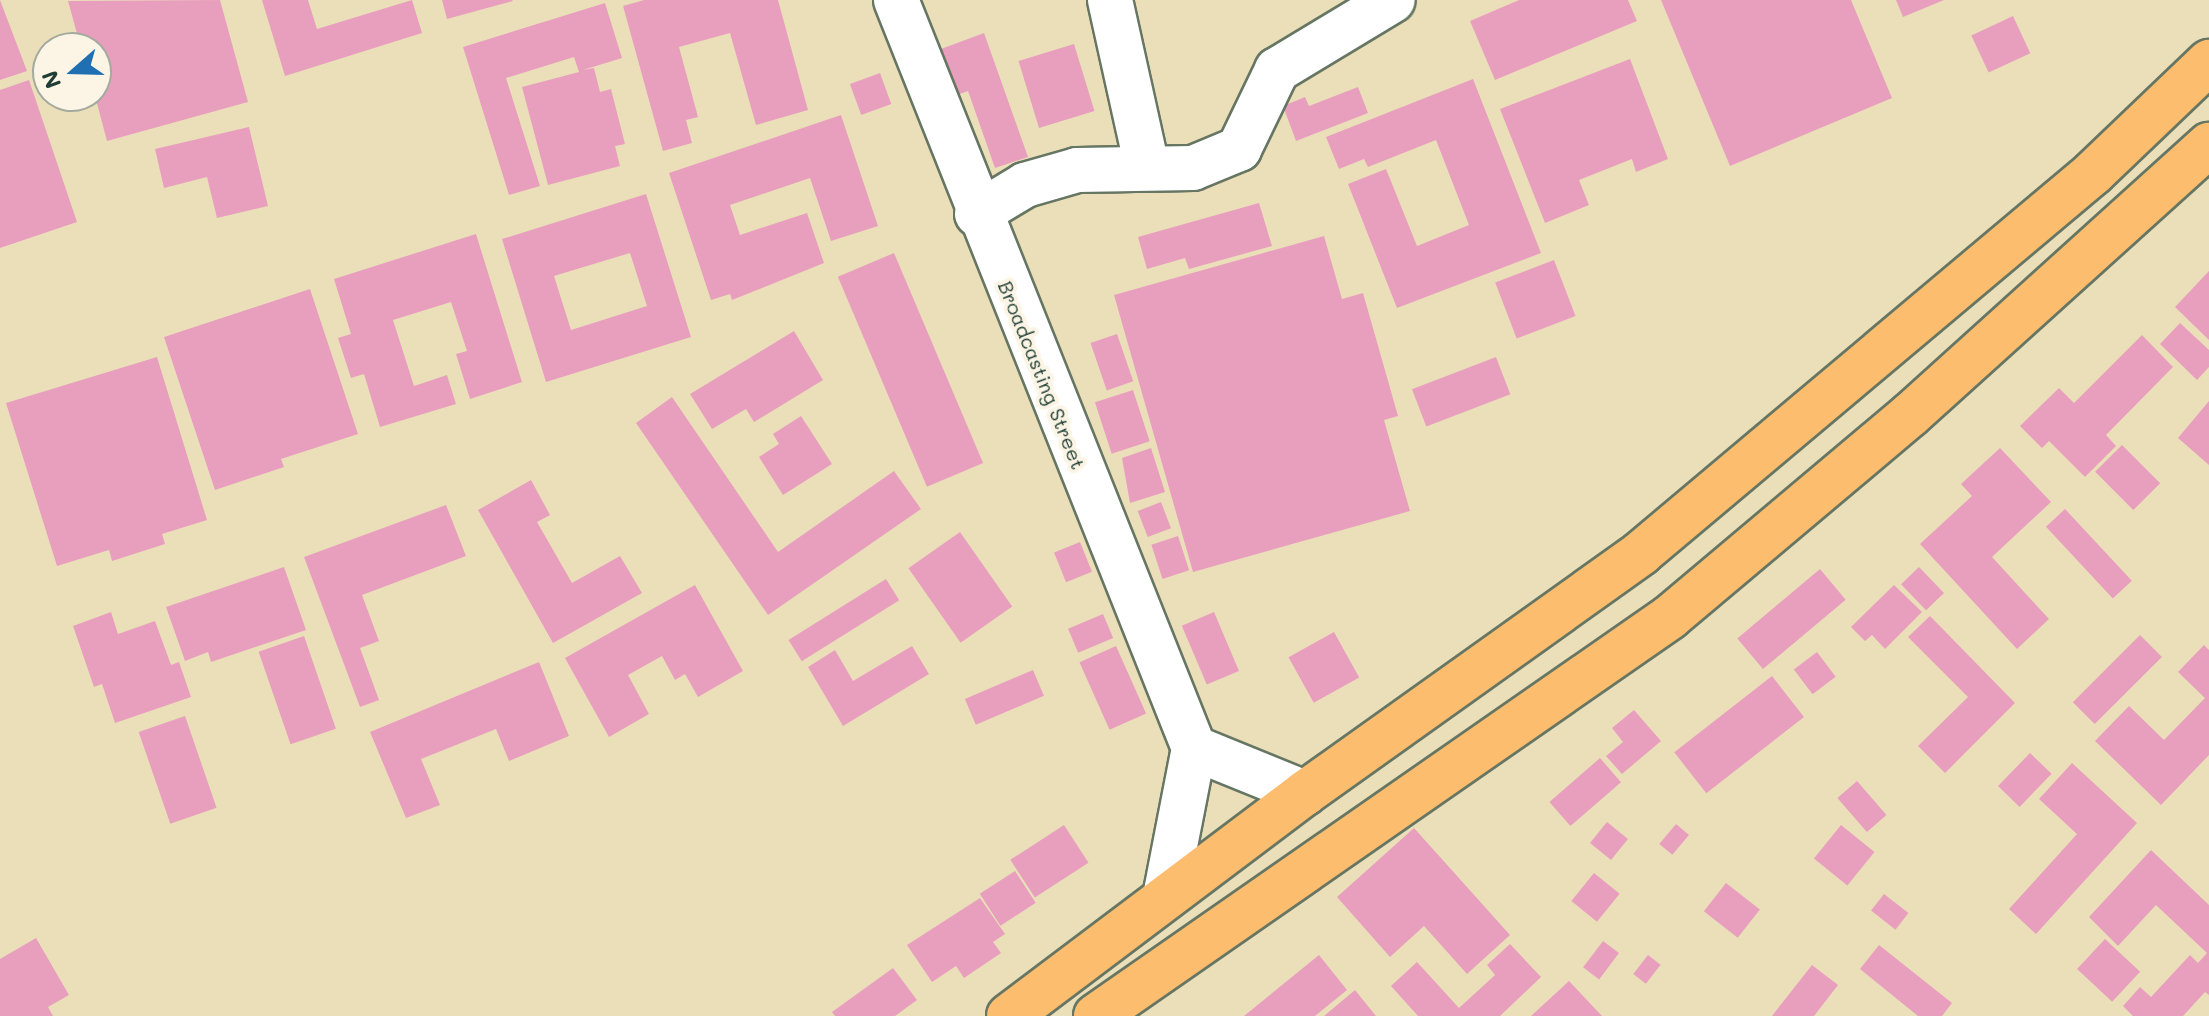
<!DOCTYPE html>
<style>
body{margin:0}
#map{position:relative;width:2209px;height:1016px;overflow:hidden;background:#ebdfba;font-family:Mali,sans-serif}
div>[style]{position:absolute}
.building>*{inset:0;background:#e89fbe;transform-origin:0 0}
.roads{filter:drop-shadow(2px 0 #667663) drop-shadow(-2px 0 #667663) drop-shadow(0 2px #667663) drop-shadow(0 -2px #667663)}
.minor>*{height:44px;margin:-22px;padding:0 22px;transform-origin:22px;border-radius:22px;background:#fff}
.highway>*{height:44px;margin:-22px;padding:0 22px;transform-origin:22px;border-radius:22px;background:#fcbd6f}
span{translate:-50% -50%;white-space:nowrap;text-align:center;line-height:1.15;-webkit-text-stroke:8px #fcf5e5;paint-order:stroke}
.street-label{font-size:20px;color:#1f3d34}
.north{position:absolute;left:32px;top:32px;width:80px;height:80px;box-sizing:border-box;background:#fcf5e5;border:2px solid #a4ab9e;border-radius:50%;rotate:250deg;font-size:22px;font-weight:700;line-height:32px;text-align:center;color:#1f3d34}
.north::after{content:'';display:block;margin:auto;width:28px;height:36px;background:#1f6fb2;clip-path:polygon(50% 0,100% 100%,50% 72%,0 100%)}
</style>
<div id="map">
<div class="building">
<div style="clip-path:polygon(0 0,27px 71px,0 80px)"></div>
<div style="clip-path:polygon(220px 0,248px 102px,107px 141px,95px 96px,96px 48px,81px 48px,68px 1px)"></div>
<div style="clip-path:polygon(262px 0,308px 0,317px 29px,412px 0,422px 33px,285px 76px)"></div>
<div style="clip-path:polygon(442px 0,512px 0,513px 1px,447px 19px)"></div>
<div style="clip-path:polygon(644px 0,778px 0,808px 110px,756px 125px,730px 33px,679px 47px,698px 117px,686px 120px,692px 143px,663px 151px,623px 6px)"></div>
<div style="clip-path:polygon(1519px 0,1628px 0,1637px 21px,1495px 80px,1470px 21px)"></div>
<div style="clip-path:polygon(1661px 0,1851px 0,1892px 98px,1730px 166px)"></div>
<div style="clip-path:polygon(1896px 0,1944px 0,1903px 17px)"></div>
<div style="clip-path:polygon(605px 3px,622px 58px,583px 70px,594px 68px,600px 92px,611px 89px,625px 144px,615px 146px,620px 166px,548px 185px,522px 87px,579px 72px,574px 57px,506px 78px,540px 186px,509px 195px,463px 47px)"></div>
<div style="left:2013px;top:16px;width:41px;height:46px;rotate:65deg"></div>
<div style="clip-path:polygon(984px 33px,1028px 157px,995px 168px,968px 91px,957px 95px,941px 49px)"></div>
<div style="left:1074px;top:44px;width:70px;height:58px;rotate:73deg"></div>
<div style="clip-path:polygon(1630px 59px,1668px 159px,1636px 172px,1632px 159px,1579px 180px,1589px 205px,1545px 223px,1500px 109px)"></div>
<div style="left:880px;top:73px;width:33px;height:32px;rotate:70deg"></div>
<div style="clip-path:polygon(1473px 79px,1541px 253px,1397px 308px,1348px 184px,1386px 169px,1417px 246px,1469px 225px,1436px 140px,1368px 167px,1364px 159px,1339px 169px,1326px 137px)"></div>
<div style="clip-path:polygon(29px 80px,77px 222px,0 248px,0 90px)"></div>
<div style="clip-path:polygon(1358px 87px,1368px 113px,1296px 141px,1283px 106px,1305px 97px,1309px 106px)"></div>
<div style="clip-path:polygon(841px 115px,878px 226px,831px 241px,810px 178px,730px 205px,740px 235px,807px 213px,824px 263px,732px 300px,730px 294px,711px 300px,669px 173px)"></div>
<div style="clip-path:polygon(249px 127px,268px 206px,217px 218px,207px 177px,164px 188px,155px 149px)"></div>
<div style="clip-path:polygon(evenodd,646px 194px,691px 337px,546px 382px,502px 239px,646px 194px,630px 253px,647px 306px,571px 330px,554px 276px,630px 253px)"></div>
<div style="clip-path:polygon(1259px 203px,1272px 246px,1189px 269px,1185px 258px,1147px 269px,1138px 237px)"></div>
<div style="clip-path:polygon(476px 234px,522px 382px,470px 399px,456px 354px,467px 351px,451px 302px,393px 320px,414px 386px,447px 375px,456px 404px,380px 427px,364px 374px,351px 378px,338px 338px,351px 334px,334px 279px)"></div>
<div style="clip-path:polygon(1324px 236px,1342px 299px,1363px 293px,1398px 416px,1384px 420px,1410px 511px,1193px 572px,1114px 295px)"></div>
<div style="left:894px;top:253px;width:228px;height:61px;rotate:67deg"></div>
<div style="left:1554px;top:260px;width:60px;height:63px;rotate:69deg"></div>
<div style="clip-path:polygon(2209px 271px,2209px 340px,2175px 307px)"></div>
<div style="clip-path:polygon(310px 289px,358px 434px,281px 459px,284px 467px,215px 490px,164px 337px)"></div>
<div style="clip-path:polygon(2180px 323px,2209px 350px,2209px 367px,2197px 380px,2160px 344px)"></div>
<div style="clip-path:polygon(794px 331px,823px 380px,754px 422px,746px 409px,712px 429px,690px 394px)"></div>
<div style="left:1117px;top:334px;width:50px;height:28px;rotate:71deg"></div>
<div style="clip-path:polygon(2142px 335px,2173px 367px,2106px 435px,2116px 446px,2085px 477px,2049px 441px,2042px 448px,2020px 426px,2059px 388px,2074px 403px)"></div>
<div style="clip-path:polygon(157px 357px,207px 520px,162px 534px,165px 544px,112px 561px,109px 550px,57px 566px,6px 403px)"></div>
<div style="left:1496px;top:357px;width:40px;height:90px;rotate:69deg"></div>
<div style="left:1133px;top:390px;width:54px;height:40px;rotate:72deg"></div>
<div style="clip-path:polygon(672px 397px,778px 552px,894px 471px,921px 509px,768px 615px,636px 423px)"></div>
<div style="clip-path:polygon(2209px 401px,2209px 465px,2178px 438px)"></div>
<div style="clip-path:polygon(801px 416px,832px 464px,783px 495px,759px 457px,779px 444px,773px 434px)"></div>
<div style="left:2122px;top:445px;width:54px;height:38px;rotate:45deg"></div>
<div style="clip-path:polygon(1151px 448px,1165px 492px,1130px 503px,1122px 458px)"></div>
<div style="clip-path:polygon(2000px 448px,2051px 502px,1992px 557px,2049px 619px,2017px 649px,1920px 544px,1972px 496px,1961px 484px)"></div>
<div style="clip-path:polygon(531px 480px,550px 515px,537px 522px,572px 583px,620px 556px,642px 593px,553px 643px,478px 510px)"></div>
<div style="left:1161px;top:502px;width:28px;height:25px;rotate:69deg"></div>
<div style="clip-path:polygon(446px 505px,466px 556px,362px 595px,379px 641px,360px 648px,379px 700px,360px 707px,304px 557px)"></div>
<div style="left:2065px;top:509px;width:98px;height:26px;rotate:47deg"></div>
<div style="left:960px;top:532px;width:91px;height:63px;rotate:55deg"></div>
<div style="left:1178px;top:536px;width:36px;height:28px;rotate:72deg"></div>
<div style="left:1080px;top:542px;width:32px;height:28px;rotate:68deg"></div>
<div style="clip-path:polygon(284px 567px,306px 630px,211px 662px,208px 652px,185px 661px,166px 607px)"></div>
<div style="left:1919px;top:567px;width:36px;height:25px;rotate:46deg"></div>
<div style="left:1820px;top:569px;width:40px;height:108px;rotate:50deg"></div>
<div style="left:886px;top:579px;width:25px;height:115px;rotate:58deg"></div>
<div style="clip-path:polygon(695px 585px,743px 671px,698px 697px,685px 674px,675px 680px,662px 656px,628px 675px,649px 714px,609px 737px,565px 658px)"></div>
<div style="clip-path:polygon(1894px 585px,1922px 612px,1885px 649px,1872px 635px,1865px 641px,1851px 627px)"></div>
<div style="clip-path:polygon(111px 612px,118px 634px,155px 621px,171px 665px,179px 662px,191px 697px,115px 723px,102px 684px,94px 687px,73px 626px)"></div>
<div style="left:1214px;top:612px;width:64px;height:35px;rotate:67deg"></div>
<div style="left:1103px;top:614px;width:26px;height:38px;rotate:67deg"></div>
<div style="clip-path:polygon(1930px 616px,2015px 703px,1945px 773px,1918px 746px,1968px 697px,1908px 637px)"></div>
<div style="left:1334px;top:632px;width:52px;height:52px;rotate:61deg"></div>
<div style="left:2140px;top:635px;width:31px;height:95px;rotate:45deg"></div>
<div style="left:304px;top:636px;width:98px;height:48px;rotate:71deg"></div>
<div style="clip-path:polygon(2204px 645px,2209px 650px,2209px 755px,2161px 805px,2095px 741px,2129px 706px,2164px 740px,2205px 698px,2178px 672px)"></div>
<div style="clip-path:polygon(912px 646px,929px 674px,843px 726px,808px 667px,835px 650px,853px 681px)"></div>
<div style="left:1116px;top:646px;width:74px;height:40px;rotate:66deg"></div>
<div style="left:1817px;top:652px;width:31px;height:29px;rotate:53deg"></div>
<div style="clip-path:polygon(539px 662px,569px 736px,509px 761px,496px 729px,421px 759px,440px 805px,406px 818px,370px 732px)"></div>
<div style="left:1033px;top:670px;width:28px;height:74px;rotate:67deg"></div>
<div style="left:1772px;top:676px;width:52px;height:124px;rotate:52deg"></div>
<div style="clip-path:polygon(1634px 710px,1661px 741px,1622px 774px,1606px 756px,1623px 742px,1612px 728px)"></div>
<div style="left:185px;top:716px;width:97px;height:49px;rotate:71deg"></div>
<div style="left:2030px;top:753px;width:30px;height:46px;rotate:44deg"></div>
<div style="left:1600px;top:758px;width:32px;height:67px;rotate:49deg"></div>
<div style="clip-path:polygon(2072px 763px,2137px 823px,2036px 934px,2009px 909px,2077px 834px,2039px 799px)"></div>
<div style="left:1857px;top:781px;width:45px;height:26px;rotate:49deg"></div>
<div style="left:1607px;top:822px;width:27px;height:27px;rotate:39deg"></div>
<div style="left:1676px;top:824px;width:17px;height:26px;rotate:40deg"></div>
<div style="left:1064px;top:825px;width:45px;height:64px;rotate:57deg"></div>
<div style="left:1841px;top:825px;width:43px;height:43px;rotate:39deg"></div>
<div style="clip-path:polygon(1414px 828px,1510px 935px,1467px 974px,1424px 926px,1390px 957px,1337px 897px)"></div>
<div style="clip-path:polygon(2151px 850px,2209px 905px,2209px 995px,2205px 992px,2183px 1016px,2133px 1016px,2123px 1006px,2140px 987px,2151px 997px,2190px 955px,2198px 963px,2207px 953px,2156px 905px,2118px 946px,2089px 917px)"></div>
<div style="left:1015px;top:871px;width:38px;height:42px;rotate:57deg"></div>
<div style="left:1594px;top:873px;width:33px;height:36px;rotate:39deg"></div>
<div style="left:1726px;top:883px;width:43px;height:36px;rotate:38deg"></div>
<div style="left:1884px;top:894px;width:31px;height:21px;rotate:38deg"></div>
<div style="clip-path:polygon(980px 898px,1005px 934px,993px 942px,1001px 953px,964px 978px,956px 966px,932px 982px,907px 945px)"></div>
<div style="clip-path:polygon(36px 938px,69px 995px,48px 1007px,53px 1016px,0 1016px,0 959px)"></div>
<div style="left:2105px;top:939px;width:48px;height:41px;rotate:43deg"></div>
<div style="left:1603px;top:941px;width:20px;height:33px;rotate:37deg"></div>
<div style="clip-path:polygon(1510px 944px,1541px 977px,1500px 1016px,1418px 1016px,1391px 986px,1417px 962px,1459px 1008px,1495px 975px,1487px 965px)"></div>
<div style="clip-path:polygon(1879px 945px,1952px 1003px,1942px 1016px,1918px 1016px,1860px 969px)"></div>
<div style="clip-path:polygon(1319px 955px,1347px 990px,1315px 1016px,1244px 1016px)"></div>
<div style="left:1648px;top:955px;width:16px;height:24px;rotate:38deg"></div>
<div style="clip-path:polygon(1812px 965px,1838px 985px,1814px 1016px,1772px 1016px)"></div>
<div style="clip-path:polygon(893px 968px,917px 1000px,895px 1016px,835px 1016px,832px 1012px)"></div>
<div style="clip-path:polygon(1569px 981px,1602px 1016px,1531px 1016px)"></div>
<div style="clip-path:polygon(1355px 990px,1376px 1016px,1324px 1016px)"></div>
</div>
<div class="roads">
<div class="minor">
<div style="left:896px;top:0;width:805px;rotate:68.28deg"></div>
<div style="left:1194px;top:748px;width:152px;rotate:101deg"></div>
<div style="left:1110px;top:0;width:171px;rotate:77.5deg"></div>
<div style="left:977px;top:214px;width:56px;rotate:-31.1deg"></div>
<div style="left:1025px;top:185px;width:54px;rotate:-16.1deg"></div>
<div style="left:1077px;top:170px;width:116px;rotate:-1deg"></div>
<div style="left:1193px;top:168px;width:50px;rotate:-22.4deg"></div>
<div style="left:1239px;top:149px;width:88px;rotate:-64.3deg"></div>
<div style="left:1277px;top:70px;width:135px;rotate:-31.1deg"></div>
<div style="left:1194px;top:748px;width:120px;rotate:22.1deg"></div>
</div>
<div class="highway">
<div style="left:1009px;top:1016px;width:371px;rotate:-37deg"></div>
<div style="left:1305px;top:793px;width:413px;rotate:-35.5deg"></div>
<div style="left:1641px;top:553px;width:591px;rotate:-40.05deg"></div>
<div style="left:2093px;top:173px;width:161px;rotate:-43.7deg"></div>
<div style="left:1096px;top:1016px;width:699px;rotate:-34.8deg"></div>
<div style="left:1670px;top:617px;width:314px;rotate:-40.1deg"></div>
<div style="left:1910px;top:415px;width:403px;rotate:-42.1deg"></div>
</div>
</div>
<div class="street-label">
<span style="left:1042px;top:375px;rotate:68deg">Broadcasting Street</span>
</div>
<div class="north">N</div>
</div>
